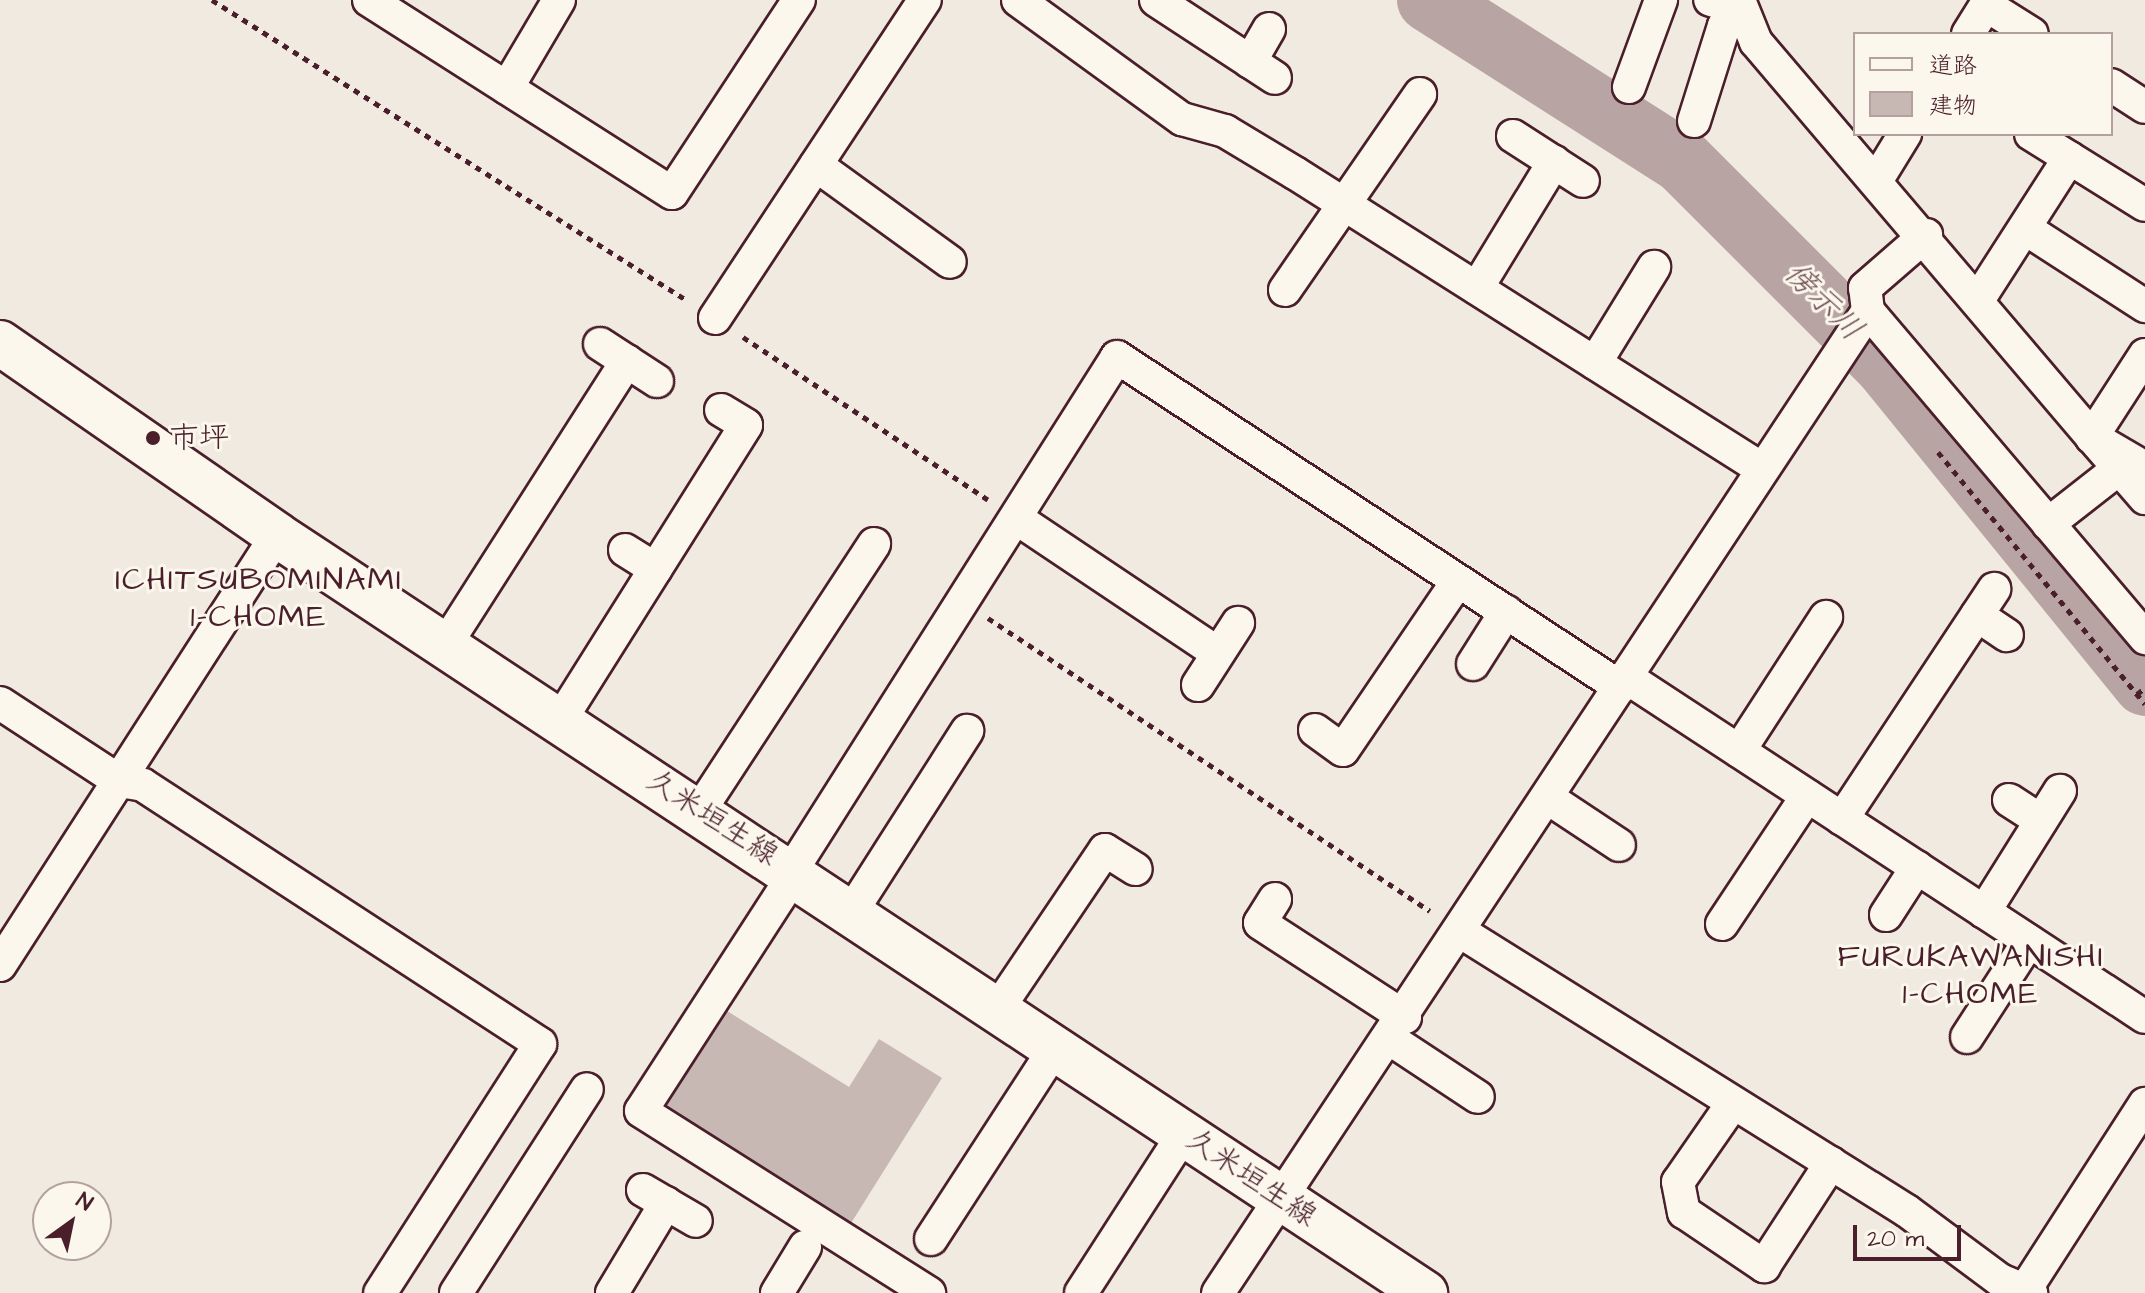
<!DOCTYPE html>
<meta charset="utf-8">
<style>
body{margin:0}
#map{position:relative;width:2145px;height:1293px;overflow:hidden;background:#f0eae0;font-family:"Architects Daughter","Klee One",sans-serif}
div>[style]{position:absolute}
.river>*{height:64px;margin:-32px;padding:0 32px;transform-origin:32px;border-radius:32px;background:#b8a4a2}
.building>*{inset:0;background:#c8b8b3}
.path>*{height:5px;margin-top:-2.5px;transform-origin:0;background:repeating-linear-gradient(90deg,#4a1f2b 0 6px,transparent 0 12px)}
.roads{filter:drop-shadow(2px 0 #4a1f2b) drop-shadow(-2px 0 #4a1f2b) drop-shadow(0 2px #4a1f2b) drop-shadow(0 -2px #4a1f2b)}
.minor>*{height:32px;margin:-16px;padding:0 16px;transform-origin:16px;border-radius:16px;background:#fbf7ec}
.secondary>*{height:44px;margin:-22px;padding:0 22px;transform-origin:22px;border-radius:22px;background:#fbf7ec}
.dots>*{width:22px;height:22px;translate:-50% -50%;box-sizing:border-box;border:4px solid #fbf7ec;border-radius:50%}
span{translate:-50% -50%;white-space:nowrap;text-align:center;line-height:1.15;-webkit-text-stroke:6px #fbf7ec;paint-order:stroke}
.poi-label{font-size:30px;color:#4a1f2b}
.left{translate:0 -50%;text-align:left}
.street-label{font-size:30px;color:#4a1f2b}
.water-label{font-size:32px;color:#704e55;font-style:italic}
.neighbourhood-label{font-size:32px;color:#4a1f2b;letter-spacing:2px}
.legend{position:absolute;left:1853px;top:32px;width:260px;height:104px;box-sizing:border-box;background:#fbf7ec;border:2px solid #b4a19f;margin:0;padding:10px 14px;list-style:none;font-size:24px;color:#4a1f2b}
.legend li{display:flex;align-items:center;gap:16px;height:40px}
.legend b{width:40px;border:2px solid #b4a19f}
.north{position:absolute;left:32px;top:1181px;width:80px;height:80px;box-sizing:border-box;background:#fbf7ec;border:2px solid #b4a19f;border-radius:50%;rotate:33deg;font-size:22px;font-weight:700;line-height:32px;text-align:center;color:#4a1f2b}
.north::after{content:'';display:block;margin:auto;width:28px;height:36px;background:#4a1f2b;clip-path:polygon(50% 0,100% 100%,50% 72%,0 100%)}
.scale{position:absolute;left:1853px;top:1225px;width:108px;height:36px;box-sizing:border-box;border:4px solid #4a1f2b;border-top:0;padding-left:10px;font-size:24px;line-height:28px;white-space:nowrap;color:#4a1f2b;-webkit-text-stroke:6px #fbf7ec;paint-order:stroke}
</style>
<div id="map">
<div class="river">
<div style="left:1429px;top:0;width:300px;rotate:32.5deg"></div>
<div style="left:1682px;top:161px;width:288px;rotate:45deg"></div>
<div style="left:1886px;top:365px;width:411px;rotate:50.9deg"></div>
</div>
<div class="building">
<div style="clip-path:polygon(719px 1006px,849px 1087px,879px 1039px,942px 1078px,848px 1228px,655px 1107px)"></div>
</div>
<div class="path">
<div style="left:212px;top:0;width:563px;rotate:32.31deg"></div>
<div style="left:743px;top:337px;width:294px;rotate:33.6deg"></div>
<div style="left:1938px;top:452px;width:326px;rotate:50.6deg"></div>
<div style="left:988px;top:618px;width:530px;rotate:33.54deg"></div>
<div style="left:2137px;top:694px;width:10px;rotate:-37deg"></div>
</div>
<div class="roads">
<div class="minor">
<div style="left:369px;top:0;width:359px;rotate:32.5deg"></div>
<div style="left:672px;top:193px;width:231px;rotate:-56.7deg"></div>
<div style="left:1018px;top:0;width:203px;rotate:36deg"></div>
<div style="left:1182px;top:119px;width:45px;rotate:15.6deg"></div>
<div style="left:1225px;top:131px;width:82px;rotate:31deg"></div>
<div style="left:1295px;top:173px;width:553px;rotate:32.37deg"></div>
<div style="left:1156px;top:0;width:142px;rotate:33.2deg"></div>
<div style="left:1739px;top:0;width:45px;rotate:68deg"></div>
<div style="left:1756px;top:42px;width:519px;rotate:49.61deg"></div>
<div style="left:2092px;top:437px;width:61px;rotate:30.3deg"></div>
<div style="left:1986px;top:5px;width:54px;rotate:32.2deg"></div>
<div style="left:1968px;top:34px;width:40px;rotate:-58deg"></div>
<div style="left:1250px;top:62px;width:38px;rotate:-60deg"></div>
<div style="left:2111px;top:85px;width:40px;rotate:32.9deg"></div>
<div style="left:1629px;top:87px;width:93px;rotate:-69.8deg"></div>
<div style="left:507px;top:88px;width:102px;rotate:-59.4deg"></div>
<div style="left:1694px;top:121px;width:100px;rotate:-72.5deg"></div>
<div style="left:1724px;top:26px;width:22px;rotate:-54deg"></div>
<div style="left:1737px;top:8px;width:28px;rotate:-163deg"></div>
<div style="left:2031px;top:134px;width:134px;rotate:31.9deg"></div>
<div style="left:1513px;top:136px;width:83px;rotate:32.7deg"></div>
<div style="left:816px;top:165px;width:165px;rotate:35.9deg"></div>
<div style="left:1878px;top:178px;width:52px;rotate:-58.5deg"></div>
<div style="left:2026px;top:229px;width:142px;rotate:32.9deg"></div>
<div style="left:1477px;top:288px;width:148px;rotate:-58.6deg"></div>
<div style="left:1285px;top:290px;width:238px;rotate:-55.4deg"></div>
<div style="left:1978px;top:300px;width:169px;rotate:-57.3deg"></div>
<div style="left:1868px;top:311px;width:429px;rotate:49.7deg"></div>
<div style="left:715px;top:318px;width:381px;rotate:-56.6deg"></div>
<div style="left:600px;top:344px;width:68px;rotate:33deg"></div>
<div style="left:2145px;top:355px;width:98px;rotate:122.9deg"></div>
<div style="left:2092px;top:437px;width:81px;rotate:49deg"></div>
<div style="left:1595px;top:363px;width:113px;rotate:-58.4deg"></div>
<div style="left:1016px;top:518px;width:243px;rotate:33.8deg"></div>
<div style="left:2048px;top:524px;width:104px;rotate:-38deg"></div>
<div style="left:625px;top:550px;width:36px;rotate:32deg"></div>
<div style="left:1977px;top:615px;width:36px;rotate:34deg"></div>
<div style="left:446px;top:644px;width:336px;rotate:-57.4deg"></div>
<div style="left:1473px;top:664px;width:62px;rotate:-57.6deg"></div>
<div style="left:1626px;top:677px;width:620px;rotate:33.23deg"></div>
<div style="left:1198px;top:685px;width:74px;rotate:-57.2deg"></div>
<div style="left:0;top:703px;width:142px;rotate:33.2deg"></div>
<div style="left:119px;top:781px;width:24px;rotate:9deg"></div>
<div style="left:143px;top:785px;width:474px;rotate:33.1deg"></div>
<div style="left:540px;top:1044px;width:296px;rotate:122.7deg"></div>
<div style="left:561px;top:719px;width:347px;rotate:-57.8deg"></div>
<div style="left:746px;top:425px;width:29px;rotate:-149deg"></div>
<div style="left:1315px;top:730px;width:34px;rotate:36deg"></div>
<div style="left:1343px;top:750px;width:204px;rotate:-55.8deg"></div>
<div style="left:1739px;top:751px;width:160px;rotate:-57deg"></div>
<div style="left:1548px;top:798px;width:85px;rotate:33.5deg"></div>
<div style="left:2009px;top:800px;width:38px;rotate:33deg"></div>
<div style="left:700px;top:810px;width:318px;rotate:-56.8deg"></div>
<div style="left:1842px;top:819px;width:276px;rotate:-56.5deg"></div>
<div style="left:792px;top:870px;width:607px;rotate:-57.64deg"></div>
<div style="left:1117px;top:357px;width:602px;rotate:33.27deg"></div>
<div style="left:795px;top:873px;width:283px;rotate:122.9deg"></div>
<div style="left:641px;top:1111px;width:341px;rotate:32.3deg"></div>
<div style="left:1275px;top:899px;width:28px;rotate:122deg"></div>
<div style="left:1260px;top:923px;width:173px;rotate:33deg"></div>
<div style="left:852px;top:911px;width:214px;rotate:-57.4deg"></div>
<div style="left:1984px;top:912px;width:143px;rotate:-57.9deg"></div>
<div style="left:1886px;top:915px;width:57px;rotate:-57.1deg"></div>
<div style="left:1722px;top:924px;width:154px;rotate:-56.4deg"></div>
<div style="left:1461px;top:932px;width:526px;rotate:32.03deg"></div>
<div style="left:1907px;top:1211px;width:116px;rotate:36.6deg"></div>
<div style="left:2000px;top:1280px;width:34px;rotate:23deg"></div>
<div style="left:0;top:965px;width:511px;rotate:-57.21deg"></div>
<div style="left:997px;top:1010px;width:193px;rotate:-56deg"></div>
<div style="left:1105px;top:850px;width:36px;rotate:32deg"></div>
<div style="left:1967px;top:1037px;width:114px;rotate:-57.1deg"></div>
<div style="left:1390px;top:1039px;width:105px;rotate:33.4deg"></div>
<div style="left:1733px;top:1103px;width:96px;rotate:124.8deg"></div>
<div style="left:1678px;top:1182px;width:31px;rotate:79deg"></div>
<div style="left:1684px;top:1212px;width:97px;rotate:34deg"></div>
<div style="left:1764px;top:1266px;width:123px;rotate:-57deg"></div>
<div style="left:643px;top:1190px;width:61px;rotate:30.3deg"></div>
<div style="left:931px;top:1239px;width:228px;rotate:-57deg"></div>
<div style="left:456px;top:1293px;width:242px;rotate:-57.3deg"></div>
<div style="left:612px;top:1293px;width:105px;rotate:-59deg"></div>
<div style="left:777px;top:1293px;width:54px;rotate:-58.7deg"></div>
<div style="left:1081px;top:1293px;width:190px;rotate:-57.2deg"></div>
<div style="left:1218px;top:1293px;width:1178px;rotate:-56.5deg"></div>
<div style="left:1868px;top:311px;width:23px;rotate:-97deg"></div>
<div style="left:1865px;top:288px;width:81px;rotate:-41deg"></div>
<div style="left:2023px;top:1293px;width:225px;rotate:-57.2deg"></div>
</div>
<div class="secondary">
<div style="left:0;top:343px;width:337px;rotate:34.7deg"></div>
<div style="left:277px;top:535px;width:1376px;rotate:33.44deg"></div>
</div>
</div>
<div class="dots">
<div style="left:153px;top:438px;background:#4a1f2b"></div>
</div>
<div class="poi-label">
<span class="left" style="left:169px;top:438px">市坪</span>
</div>
<div class="street-label">
<span style="left:712px;top:818px;rotate:33deg">久米垣生線</span>
<span style="left:1251px;top:1178px;rotate:34deg">久米垣生線</span>
</div>
<div class="water-label">
<span style="left:1823px;top:302px;rotate:45deg">傍示川</span>
</div>
<div class="neighbourhood-label">
<span style="left:259px;top:599px">ICHITSUBOMINAMI<br>1-CHOME</span>
<span style="left:1971px;top:976px">FURUKAWANISHI<br>1-CHOME</span>
</div>
<ul class="legend">
<li><b style="height:10px;background:#fbf7ec"></b>道路</li>
<li><b style="height:22px;background:#c8b8b3"></b>建物</li>
</ul>
<div class="north">N</div>
<div class="scale">20 m</div>
</div>
